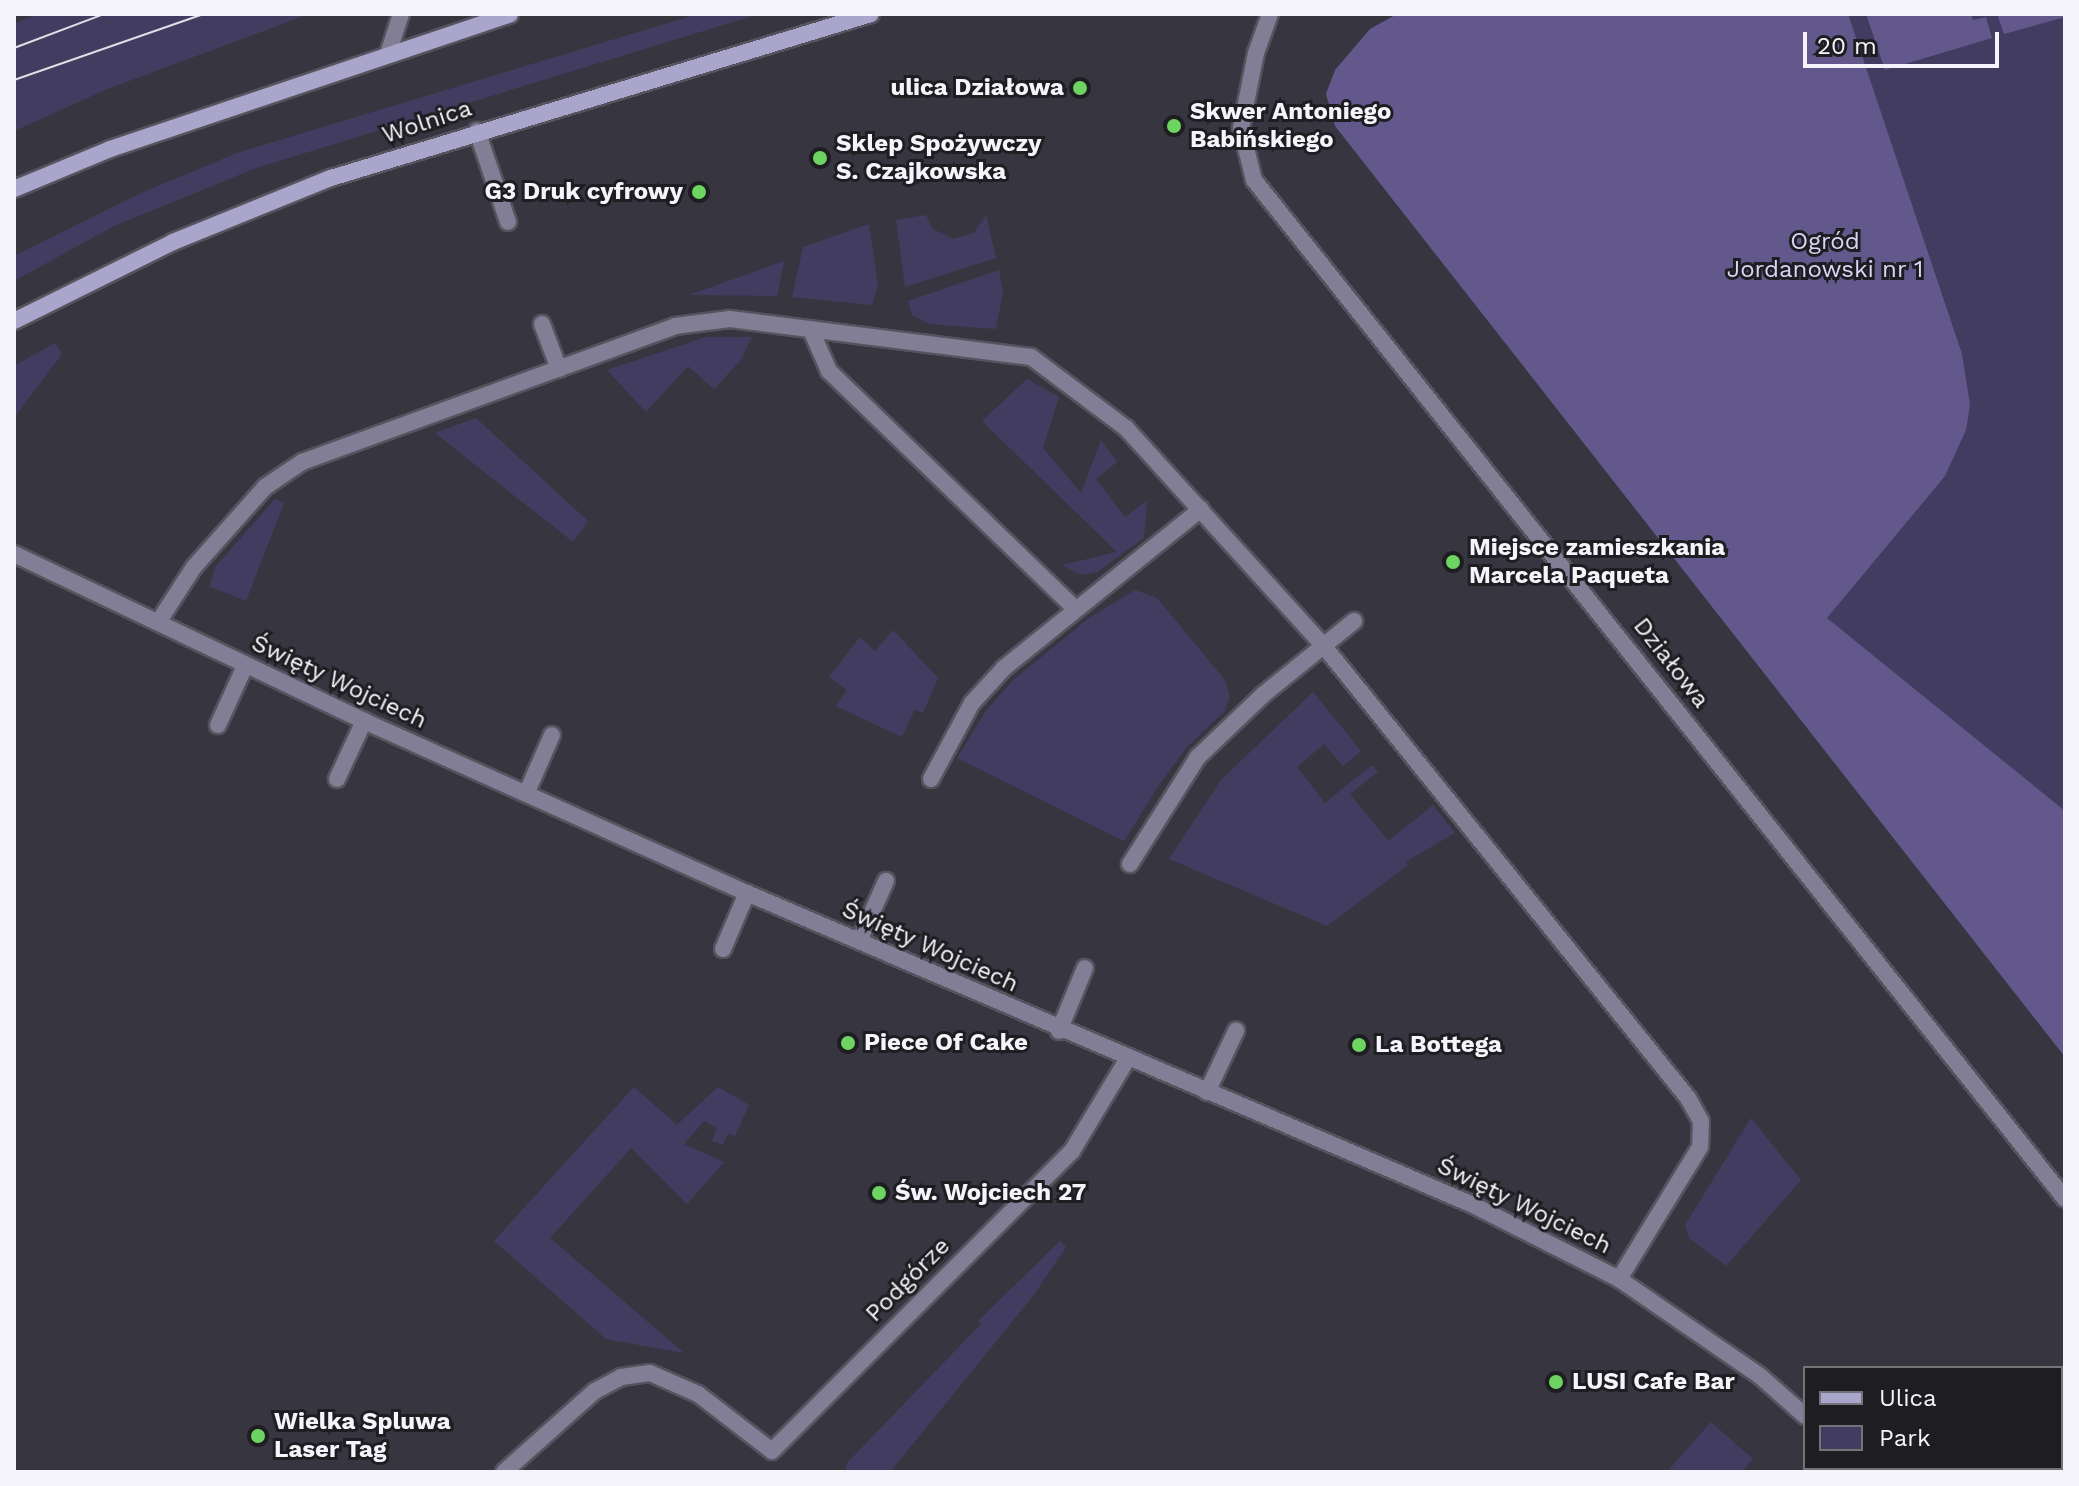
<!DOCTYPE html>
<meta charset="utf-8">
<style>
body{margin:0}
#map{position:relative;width:2079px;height:1486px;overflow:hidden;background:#373640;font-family:"Work Sans",sans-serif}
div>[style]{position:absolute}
.green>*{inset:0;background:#433c61}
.forest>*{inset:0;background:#62588b}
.roads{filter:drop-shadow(2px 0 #55545e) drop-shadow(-2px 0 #55545e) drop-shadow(0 2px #55545e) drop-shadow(0 -2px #55545e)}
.lane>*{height:16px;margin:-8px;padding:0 8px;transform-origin:8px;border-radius:8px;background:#817e96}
.street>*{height:16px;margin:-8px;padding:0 8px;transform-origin:8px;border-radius:8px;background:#817e96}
.secondary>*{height:16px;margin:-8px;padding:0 8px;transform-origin:8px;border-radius:8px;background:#aaa5cb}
.tram>*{height:2px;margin:-1px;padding:0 1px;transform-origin:1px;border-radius:1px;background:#dfdee4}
.dots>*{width:22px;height:22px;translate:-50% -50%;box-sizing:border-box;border:4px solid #1e1e22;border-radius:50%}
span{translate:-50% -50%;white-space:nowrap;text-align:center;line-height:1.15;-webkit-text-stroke:6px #1e1e22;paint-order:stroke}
.poi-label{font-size:24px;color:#f5f4fa;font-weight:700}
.right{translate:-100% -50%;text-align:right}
.left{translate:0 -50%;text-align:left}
.street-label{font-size:24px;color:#f5f4fa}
.park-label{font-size:24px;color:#d8d4f4}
.frame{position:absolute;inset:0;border:16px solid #f5f4fa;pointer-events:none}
.legend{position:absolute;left:1803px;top:1366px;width:260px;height:104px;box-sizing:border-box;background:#1e1e22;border:2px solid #747478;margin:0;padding:10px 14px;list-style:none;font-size:24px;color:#f5f4fa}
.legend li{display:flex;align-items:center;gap:16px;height:40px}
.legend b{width:40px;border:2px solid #747478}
.scale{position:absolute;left:1803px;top:32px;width:196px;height:36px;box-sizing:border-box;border:4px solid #f5f4fa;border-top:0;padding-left:10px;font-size:24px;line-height:28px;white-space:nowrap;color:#f5f4fa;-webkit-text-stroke:6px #1e1e22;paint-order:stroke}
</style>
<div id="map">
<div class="green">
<div style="clip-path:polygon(37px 14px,309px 14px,105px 90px,14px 131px,14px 24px)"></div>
<div style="clip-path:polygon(698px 14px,759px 14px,256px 168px,114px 226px,14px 281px,14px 256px,139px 194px,237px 153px)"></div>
<div style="clip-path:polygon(1556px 14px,2065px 14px,2065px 1057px,1642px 516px)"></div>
<div style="clip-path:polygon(926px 215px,933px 229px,953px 239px,974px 233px,986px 215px,996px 258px,905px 287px,896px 220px)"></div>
<div style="clip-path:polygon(869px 224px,878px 285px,872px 305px,792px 297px,803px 247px)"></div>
<div style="clip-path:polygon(784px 261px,777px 296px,689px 295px)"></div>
<div style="clip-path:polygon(999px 270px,1003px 292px,996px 329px,930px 324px,912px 315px,908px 301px)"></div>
<div style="clip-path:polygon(706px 337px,752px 337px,740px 361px,714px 389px,688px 366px,646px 412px,607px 370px)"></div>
<div style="clip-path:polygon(55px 343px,62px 354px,14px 418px,14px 366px)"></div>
<div style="clip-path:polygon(1027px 379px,1059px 397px,1043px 448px,1081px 493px,1101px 440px,1117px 462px,1096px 479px,1125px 517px,1147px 500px,1144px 538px,1097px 572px,1081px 575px,1062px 565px,1117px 552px,982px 421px)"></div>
<div style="clip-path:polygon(476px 418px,588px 521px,573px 542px,435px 433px)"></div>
<div style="clip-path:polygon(275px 499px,284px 503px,246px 601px,209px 586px,216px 566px)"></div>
<div style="clip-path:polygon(1135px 590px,1157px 598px,1225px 680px,1230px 697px,1224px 712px,1186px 748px,1159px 785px,1124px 841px,957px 758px,985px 712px,1012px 681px,1089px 618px)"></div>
<div style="clip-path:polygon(893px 630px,938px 678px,923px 713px,915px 709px,902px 737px,836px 706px,847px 690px,829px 677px,860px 637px,875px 651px)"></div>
<div style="clip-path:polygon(1313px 692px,1361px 751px,1343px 766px,1324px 744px,1297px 767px,1325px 803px,1372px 765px,1378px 772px,1350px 794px,1388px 841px,1433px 805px,1455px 833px,1405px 862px,1408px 865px,1327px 926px,1169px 859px,1221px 780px)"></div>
<div style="clip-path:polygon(634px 1087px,677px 1125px,718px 1087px,749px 1105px,735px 1136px,728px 1133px,723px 1145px,712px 1141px,717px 1128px,704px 1121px,684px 1144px,724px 1162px,687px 1204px,631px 1148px,550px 1238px,684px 1353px,606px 1339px,494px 1241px)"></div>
<div style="clip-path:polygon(1751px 1118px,1801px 1180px,1726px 1266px,1689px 1238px,1685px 1225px)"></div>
<div style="clip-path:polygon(1060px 1241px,1066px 1247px,1033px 1296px,890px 1472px,845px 1472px,847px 1463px,981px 1324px,978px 1321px)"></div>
<div style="clip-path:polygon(1711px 1422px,1753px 1459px,1741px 1472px,1667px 1472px)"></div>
</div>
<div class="forest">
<div style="clip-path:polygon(1397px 14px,1848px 14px,1962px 354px,1970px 405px,1966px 430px,1945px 476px,1827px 618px,2065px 811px,2065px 1057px,1335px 126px,1326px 94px,1335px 70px,1370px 29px)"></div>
<div style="clip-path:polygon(1866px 14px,1971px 14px,1973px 20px,1986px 17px,1992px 38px,1885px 70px)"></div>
<div style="clip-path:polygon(1997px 14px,2065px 14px,2065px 17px,2004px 34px)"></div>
</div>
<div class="roads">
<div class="lane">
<div style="left:477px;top:131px;width:96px;rotate:71.2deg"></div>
<div style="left:542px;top:324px;width:48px;rotate:69.3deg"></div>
<div style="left:811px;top:330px;width:45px;rotate:66.3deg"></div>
<div style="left:829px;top:371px;width:339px;rotate:44deg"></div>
<div style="left:159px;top:621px;width:64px;rotate:-57.1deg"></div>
<div style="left:194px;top:567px;width:107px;rotate:-48.4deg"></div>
<div style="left:265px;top:487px;width:45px;rotate:-34deg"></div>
<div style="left:302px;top:462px;width:397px;rotate:-20deg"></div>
<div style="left:675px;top:326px;width:55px;rotate:-7.3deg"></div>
<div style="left:730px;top:319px;width:303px;rotate:7.2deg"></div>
<div style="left:1031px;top:357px;width:119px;rotate:36.8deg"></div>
<div style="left:1126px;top:428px;width:293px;rotate:47.8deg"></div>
<div style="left:1323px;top:645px;width:582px;rotate:51.14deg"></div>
<div style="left:1688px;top:1098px;width:26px;rotate:61deg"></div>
<div style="left:1701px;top:1121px;width:26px;rotate:92deg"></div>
<div style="left:1700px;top:1147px;width:155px;rotate:121.5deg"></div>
<div style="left:218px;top:725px;width:65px;rotate:-65.4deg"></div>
<div style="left:337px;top:779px;width:64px;rotate:-65deg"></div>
<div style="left:931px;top:779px;width:86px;rotate:-61.7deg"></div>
<div style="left:972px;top:703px;width:47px;rotate:-47.6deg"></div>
<div style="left:1004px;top:668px;width:253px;rotate:-38.9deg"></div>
<div style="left:527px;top:792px;width:62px;rotate:-66.3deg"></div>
<div style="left:1130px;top:864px;width:127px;rotate:-57.6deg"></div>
<div style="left:1198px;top:757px;width:91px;rotate:-43.7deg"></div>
<div style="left:1264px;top:694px;width:116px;rotate:-39deg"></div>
<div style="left:859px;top:941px;width:66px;rotate:-65.8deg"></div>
<div style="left:723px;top:949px;width:61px;rotate:-66.8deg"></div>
<div style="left:1059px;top:1031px;width:68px;rotate:-67.6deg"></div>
<div style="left:1207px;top:1092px;width:68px;rotate:-64.6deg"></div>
<div style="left:504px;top:1472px;width:122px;rotate:-41.7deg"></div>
<div style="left:595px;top:1391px;width:30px;rotate:-28deg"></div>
<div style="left:621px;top:1377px;width:29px;rotate:-8deg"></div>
<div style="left:650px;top:1373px;width:52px;rotate:23.6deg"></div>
<div style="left:698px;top:1394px;width:93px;rotate:37.6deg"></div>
</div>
<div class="street">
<div style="left:1270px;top:14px;width:41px;rotate:109.7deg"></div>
<div style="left:1256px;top:53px;width:76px;rotate:101.3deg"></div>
<div style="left:1241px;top:128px;width:54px;rotate:76deg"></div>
<div style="left:1254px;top:180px;width:1302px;rotate:51.48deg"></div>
<div style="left:389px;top:51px;width:39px;rotate:-72deg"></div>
<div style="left:14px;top:554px;width:388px;rotate:25.5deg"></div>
<div style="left:364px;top:721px;width:420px;rotate:24.2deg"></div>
<div style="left:747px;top:893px;width:788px;rotate:23.25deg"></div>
<div style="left:1471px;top:1204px;width:166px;rotate:26.9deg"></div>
<div style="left:1619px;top:1279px;width:171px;rotate:34.5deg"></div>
<div style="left:1760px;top:1376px;width:60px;rotate:41.6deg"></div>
<div style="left:772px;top:1451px;width:424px;rotate:-45deg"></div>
<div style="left:1072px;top:1151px;width:106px;rotate:-58.9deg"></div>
<div style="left:1863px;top:1468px;width:6px;rotate:45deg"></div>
</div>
<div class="secondary">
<div style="left:14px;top:189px;width:104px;rotate:-22.6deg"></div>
<div style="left:110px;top:149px;width:422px;rotate:-18.6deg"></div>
<div style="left:14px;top:321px;width:178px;rotate:-26.4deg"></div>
<div style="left:173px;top:242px;width:170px;rotate:-22.1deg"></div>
<div style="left:331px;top:178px;width:564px;rotate:-16.89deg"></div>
</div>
</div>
<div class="tram">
<div style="left:14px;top:48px;width:96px;rotate:-20.7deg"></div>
<div style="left:14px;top:80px;width:200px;rotate:-19.2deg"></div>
</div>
<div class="dots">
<div style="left:1080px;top:88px;background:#6dd361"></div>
<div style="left:1174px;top:126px;background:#6dd361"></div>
<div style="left:820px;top:158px;background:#6dd361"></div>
<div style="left:699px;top:192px;background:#6dd361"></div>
<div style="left:1453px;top:562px;background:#6dd361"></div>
<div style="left:848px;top:1043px;background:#6dd361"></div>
<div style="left:1359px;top:1045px;background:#6dd361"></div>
<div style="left:879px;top:1193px;background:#6dd361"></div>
<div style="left:1556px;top:1382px;background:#6dd361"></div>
<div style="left:258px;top:1436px;background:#6dd361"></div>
</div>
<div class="poi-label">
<span class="right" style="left:1064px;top:88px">ulica Działowa</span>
<span class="left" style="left:1190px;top:126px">Skwer Antoniego<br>Babińskiego</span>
<span class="left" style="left:836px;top:158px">Sklep Spożywczy<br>S. Czajkowska</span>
<span class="right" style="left:683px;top:192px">G3 Druk cyfrowy</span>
<span class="left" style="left:1469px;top:562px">Miejsce zamieszkania<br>Marcela Paqueta</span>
<span class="left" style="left:864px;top:1043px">Piece Of Cake</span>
<span class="left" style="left:1375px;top:1045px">La Bottega</span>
<span class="left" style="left:895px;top:1193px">Św. Wojciech 27</span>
<span class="left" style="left:1572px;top:1382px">LUSI Cafe Bar</span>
<span class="left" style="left:274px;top:1436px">Wielka Spluwa<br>Laser Tag</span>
</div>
<div class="street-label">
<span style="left:427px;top:122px;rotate:-18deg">Wolnica</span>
<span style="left:1671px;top:663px;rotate:52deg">Działowa</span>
<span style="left:339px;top:682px;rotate:25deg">Święty Wojciech</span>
<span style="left:930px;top:947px;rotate:24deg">Święty Wojciech</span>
<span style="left:1524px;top:1206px;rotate:26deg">Święty Wojciech</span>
<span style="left:908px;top:1280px;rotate:-45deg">Podgórze</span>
</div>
<div class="park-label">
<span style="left:1825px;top:256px">Ogród<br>Jordanowski nr 1</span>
</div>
<div class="frame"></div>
<ul class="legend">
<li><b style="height:10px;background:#aaa5cb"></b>Ulica</li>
<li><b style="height:22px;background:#433c61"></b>Park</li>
</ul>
<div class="scale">20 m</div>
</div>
